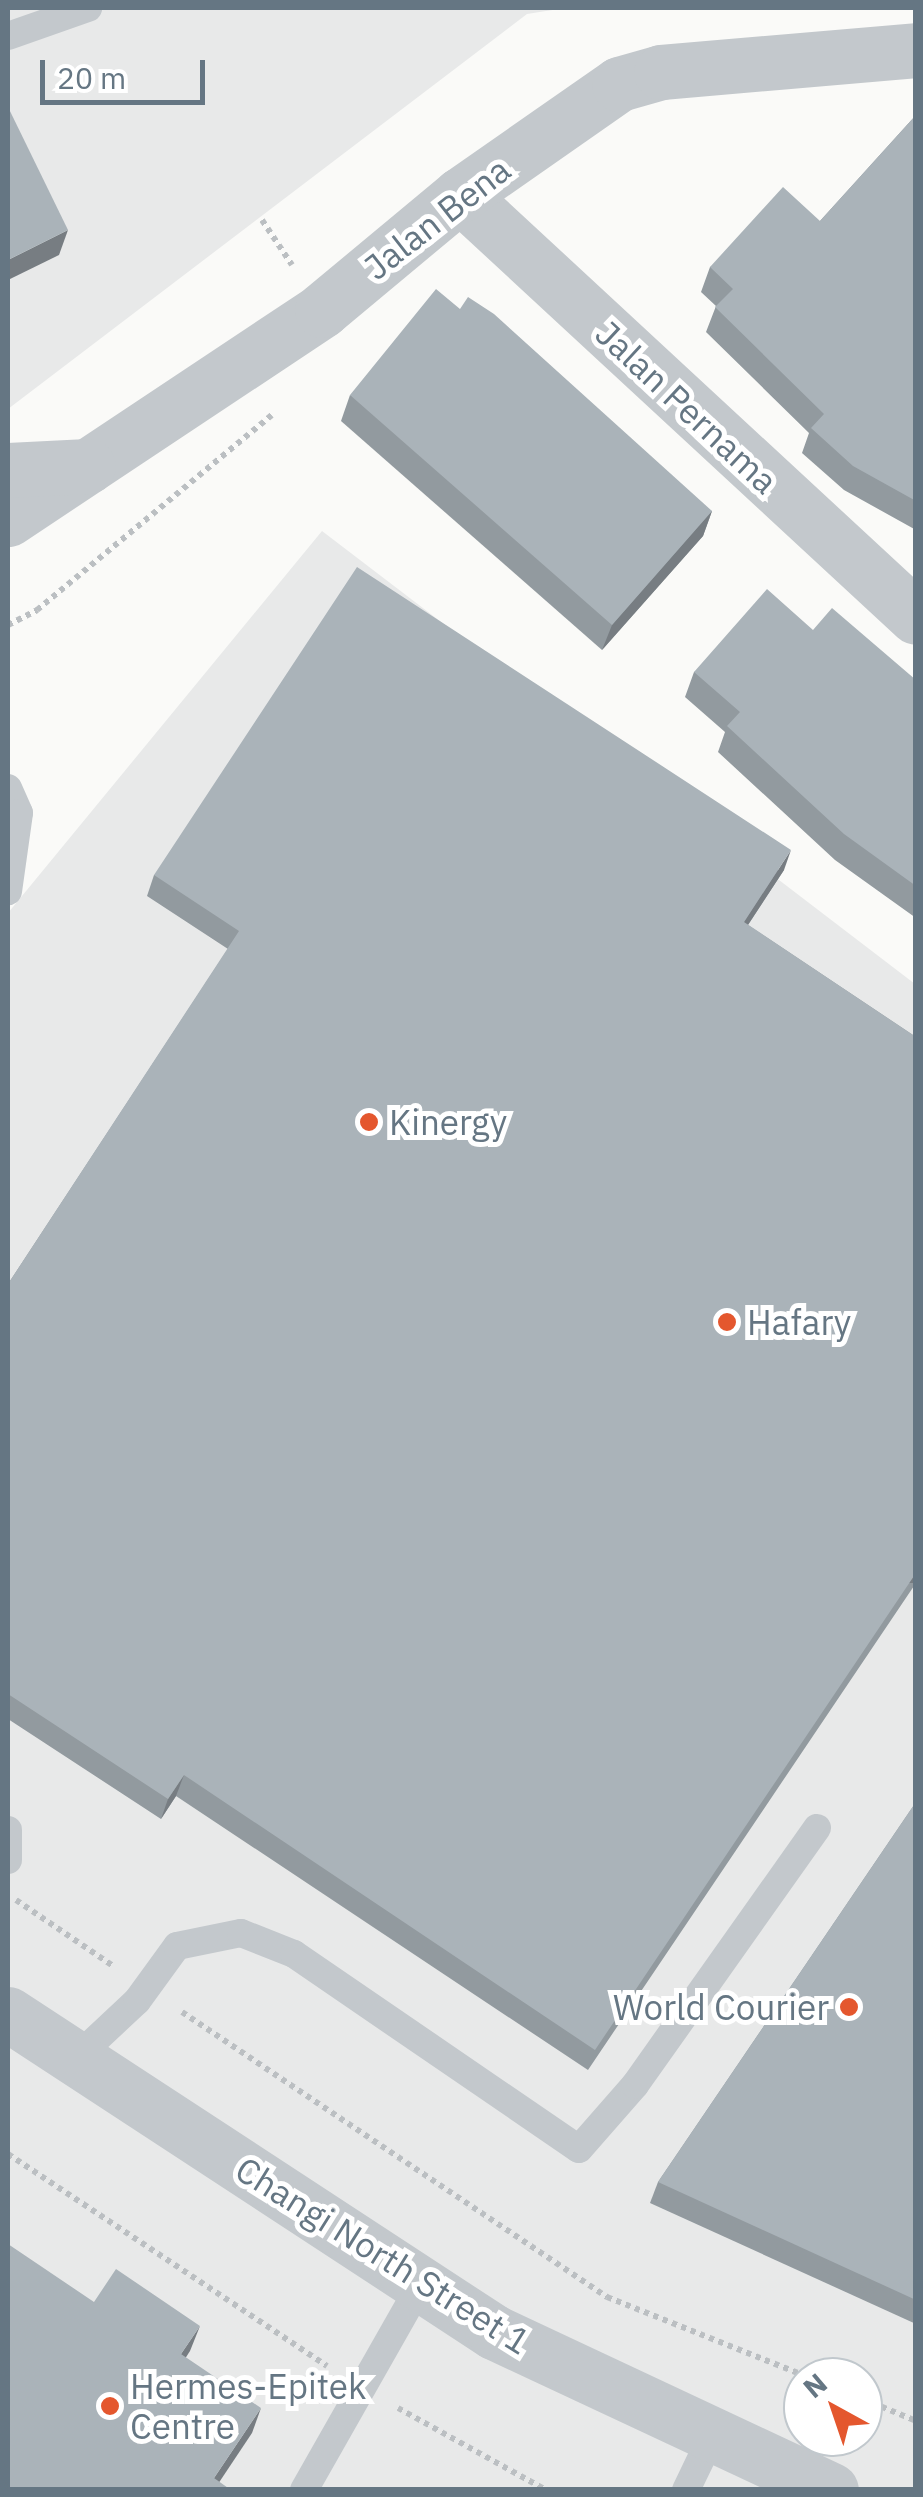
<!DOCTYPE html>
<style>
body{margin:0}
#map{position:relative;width:923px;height:2497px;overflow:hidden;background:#fafaf8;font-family:"IBM Plex Sans",sans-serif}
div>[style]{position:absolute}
.built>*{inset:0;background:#e8e9e9}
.path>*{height:6px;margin-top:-3px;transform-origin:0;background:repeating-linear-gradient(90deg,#bbbfc2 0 5px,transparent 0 10px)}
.service>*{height:28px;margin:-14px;padding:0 14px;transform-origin:14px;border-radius:14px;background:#c3c8cc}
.minor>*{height:55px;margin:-27.5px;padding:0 27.5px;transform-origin:27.5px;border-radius:27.5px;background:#c3c8cc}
.tertiary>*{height:55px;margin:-27.5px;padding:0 27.5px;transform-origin:27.5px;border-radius:27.5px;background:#c3c8cc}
.wall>*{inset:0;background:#929a9f}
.shaded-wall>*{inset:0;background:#777d82;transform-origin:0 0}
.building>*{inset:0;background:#aab3b9}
.dots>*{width:28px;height:28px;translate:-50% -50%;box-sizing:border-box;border:5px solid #fff;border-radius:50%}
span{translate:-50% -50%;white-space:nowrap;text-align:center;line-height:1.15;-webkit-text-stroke:10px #fff;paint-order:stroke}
.street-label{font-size:35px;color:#657683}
.poi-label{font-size:35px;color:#657683}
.left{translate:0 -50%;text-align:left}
.right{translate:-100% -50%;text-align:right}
.frame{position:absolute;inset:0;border:10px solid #657683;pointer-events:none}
.north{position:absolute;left:783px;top:2357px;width:100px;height:100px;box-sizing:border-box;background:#fff;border:2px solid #c1c8cd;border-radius:50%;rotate:320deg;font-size:28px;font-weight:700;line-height:40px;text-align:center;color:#657683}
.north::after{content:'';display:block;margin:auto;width:35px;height:45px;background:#e4572e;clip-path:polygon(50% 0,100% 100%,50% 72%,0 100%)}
.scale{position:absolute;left:40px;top:60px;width:165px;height:45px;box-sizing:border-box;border:5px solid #657683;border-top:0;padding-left:12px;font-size:30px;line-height:35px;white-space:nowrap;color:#657683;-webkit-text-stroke:8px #fff;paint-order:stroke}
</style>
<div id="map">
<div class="built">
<div style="clip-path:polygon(8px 8px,565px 8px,527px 14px,8px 409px)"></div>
<div style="clip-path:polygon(evenodd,322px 531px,915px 984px,915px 2489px,8px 2489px,8px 913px,322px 531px,803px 2377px,863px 2377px,863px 2437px,803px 2437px,803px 2377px)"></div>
</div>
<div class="path">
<div style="left:262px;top:220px;width:54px;rotate:56.3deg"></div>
<div style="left:8px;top:625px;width:33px;rotate:-27deg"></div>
<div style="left:37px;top:610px;width:305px;rotate:-39.7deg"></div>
<div style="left:16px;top:1900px;width:117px;rotate:34.2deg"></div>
<div style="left:182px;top:2012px;width:512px;rotate:33.85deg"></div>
<div style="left:607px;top:2297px;width:216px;rotate:21.7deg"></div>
<div style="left:8px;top:2154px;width:383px;rotate:33.6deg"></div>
<div style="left:863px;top:2399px;width:57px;rotate:22.5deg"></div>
<div style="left:398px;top:2408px;width:169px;rotate:29deg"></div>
</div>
<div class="service">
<div style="left:8px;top:36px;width:85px;rotate:-19.3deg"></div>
<div style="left:8px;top:788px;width:27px;rotate:66deg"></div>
<div style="left:19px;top:813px;width:79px;rotate:98deg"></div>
<div style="left:8px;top:1830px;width:30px;rotate:90deg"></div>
<div style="left:76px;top:2058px;width:83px;rotate:-43.1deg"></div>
<div style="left:137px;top:2001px;width:68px;rotate:-54deg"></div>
<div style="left:177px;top:1946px;width:65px;rotate:-11.5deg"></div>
<div style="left:241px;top:1933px;width:57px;rotate:21.6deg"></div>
<div style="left:294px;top:1954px;width:345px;rotate:34.4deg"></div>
<div style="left:579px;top:2149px;width:85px;rotate:-48.8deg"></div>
<div style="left:635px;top:2085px;width:315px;rotate:-54.7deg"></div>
<div style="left:304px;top:2490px;width:237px;rotate:-60.4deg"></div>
<div style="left:686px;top:2490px;width:62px;rotate:-64.3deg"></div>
</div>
<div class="minor">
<div style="left:460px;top:195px;width:621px;rotate:42.78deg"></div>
<div style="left:8px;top:519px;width:377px;rotate:-33.6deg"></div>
<div style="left:322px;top:310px;width:180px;rotate:-39.8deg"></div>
<div style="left:460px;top:195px;width:194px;rotate:-34.9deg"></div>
<div style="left:619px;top:84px;width:44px;rotate:-15.9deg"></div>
<div style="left:661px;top:72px;width:256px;rotate:-4.9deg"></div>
<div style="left:8px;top:2014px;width:581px;rotate:33.2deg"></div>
<div style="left:494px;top:2332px;width:372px;rotate:25.1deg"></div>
</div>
<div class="tertiary">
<div style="left:8px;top:470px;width:80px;rotate:-2.9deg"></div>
</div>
<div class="wall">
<div style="clip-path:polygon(916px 115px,916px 530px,844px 490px,802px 453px,809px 433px,706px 332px,716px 306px,701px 292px,710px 267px,820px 221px)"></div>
<div style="clip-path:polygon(350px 395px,712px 511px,703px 536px,602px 650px,341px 421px)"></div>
<div style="clip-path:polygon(813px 630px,916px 680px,916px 918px,835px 860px,718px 752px,725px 732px,685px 697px,694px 672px)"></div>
<div style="clip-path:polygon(784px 870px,748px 925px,916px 1037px,916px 1583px,588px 2070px,176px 1796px,161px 1819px,8px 1719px,8px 1284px,228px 949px,147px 896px,154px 875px)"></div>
<div style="clip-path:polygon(916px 1802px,916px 2324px,650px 2203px,658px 2182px)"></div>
</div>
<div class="shaded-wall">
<div style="clip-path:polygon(68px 230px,59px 255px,8px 280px,8px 260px)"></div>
<div style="clip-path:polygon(712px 511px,703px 536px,602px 650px,612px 625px)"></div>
<div style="clip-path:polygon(791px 850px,784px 870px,736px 943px,744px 922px)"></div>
<div style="left:916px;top:1573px;width:10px;height:575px;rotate:90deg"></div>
<div style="clip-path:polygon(184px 1775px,176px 1796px,161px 1819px,168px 1799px)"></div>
<div style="clip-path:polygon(200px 2326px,190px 2351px,172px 2379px,181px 2354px)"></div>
<div style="clip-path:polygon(261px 2408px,252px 2433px,214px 2490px,214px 2478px)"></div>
</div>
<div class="building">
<div style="clip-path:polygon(8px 107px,68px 230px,8px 260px)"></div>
<div style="clip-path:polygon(916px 115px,916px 501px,853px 466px,811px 428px,824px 414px,715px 307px,733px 289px,710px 267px,783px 187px,820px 221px)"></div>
<div style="clip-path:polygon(436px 289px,460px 309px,468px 297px,494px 314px,712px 511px,612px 625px,350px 395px)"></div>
<div style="clip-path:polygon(357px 567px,791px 850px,744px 922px,916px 1037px,916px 1573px,595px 2050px,184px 1775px,168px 1799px,8px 1694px,8px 1284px,239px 931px,154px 875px)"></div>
<div style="clip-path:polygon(767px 589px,813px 630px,832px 608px,916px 680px,916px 886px,844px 834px,727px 726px,740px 712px,694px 672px)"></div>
<div style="clip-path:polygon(916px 1802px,916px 2300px,658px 2182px)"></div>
<div style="clip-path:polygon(8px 2244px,94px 2302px,116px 2269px,200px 2326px,181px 2354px,261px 2408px,214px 2478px,231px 2490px,8px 2490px)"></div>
</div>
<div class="dots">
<div style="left:369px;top:1122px;background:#e4572e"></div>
<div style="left:727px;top:1322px;background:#e4572e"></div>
<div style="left:849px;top:2007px;background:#e4572e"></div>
<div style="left:110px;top:2406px;background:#e4572e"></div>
</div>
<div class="street-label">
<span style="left:437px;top:218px;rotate:-38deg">Jalan Bena</span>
<span style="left:687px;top:407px;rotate:43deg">Jalan Pernama</span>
<span style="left:383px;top:2255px;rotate:32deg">Changi North Street 1</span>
</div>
<div class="poi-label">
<span class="left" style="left:389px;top:1122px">Kinergy</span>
<span class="left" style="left:747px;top:1322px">Hafary</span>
<span class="right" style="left:829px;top:2007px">World Courier</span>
<span class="left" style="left:130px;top:2406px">Hermes-Epitek<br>Centre</span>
</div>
<div class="frame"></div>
<div class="north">N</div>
<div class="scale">20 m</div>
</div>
